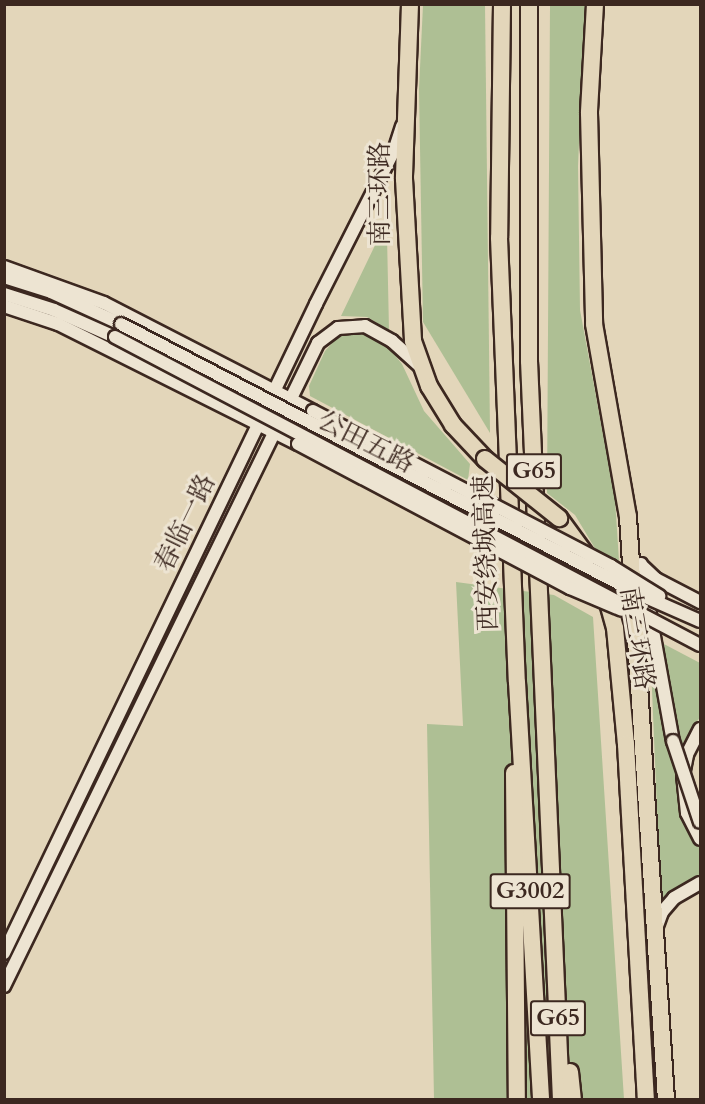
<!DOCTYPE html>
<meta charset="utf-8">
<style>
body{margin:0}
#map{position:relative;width:705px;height:1104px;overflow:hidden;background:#e3d6ba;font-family:Cardo,"Noto Serif SC",serif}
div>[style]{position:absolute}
.green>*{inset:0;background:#aebf94}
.roads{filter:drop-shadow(2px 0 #3c2820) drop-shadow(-2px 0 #3c2820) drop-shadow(0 2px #3c2820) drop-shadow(0 -2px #3c2820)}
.secondary>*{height:12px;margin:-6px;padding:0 6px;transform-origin:6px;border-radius:6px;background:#ede4d2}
.highway>*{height:16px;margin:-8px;padding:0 8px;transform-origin:8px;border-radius:8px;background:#e3d6ba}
.bridges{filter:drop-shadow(2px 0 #3c2820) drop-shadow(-2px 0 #3c2820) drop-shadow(0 2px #3c2820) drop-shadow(0 -2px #3c2820)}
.secondary-bridge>*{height:12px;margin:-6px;padding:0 6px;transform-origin:6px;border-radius:6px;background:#ede4d2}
.highway-bridge>*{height:16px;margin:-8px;padding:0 8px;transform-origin:8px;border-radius:8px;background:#e3d6ba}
span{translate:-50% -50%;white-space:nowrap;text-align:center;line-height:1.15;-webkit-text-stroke:6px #ede4d2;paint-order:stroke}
.shield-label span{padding:2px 4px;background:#ede4d2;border:2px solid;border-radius:4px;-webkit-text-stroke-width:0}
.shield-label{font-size:24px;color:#3c2820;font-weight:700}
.street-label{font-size:26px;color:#3c2820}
.frame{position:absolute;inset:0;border:6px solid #3c2820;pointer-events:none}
</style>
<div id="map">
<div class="green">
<div style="clip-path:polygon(423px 5px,485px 5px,490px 433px,423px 322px,419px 89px)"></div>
<div style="clip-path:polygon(550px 5px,585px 5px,578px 166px,580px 310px,615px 499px,619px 561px,596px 550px,575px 515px,547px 493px)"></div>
<div style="clip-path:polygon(384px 235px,387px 236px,389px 330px,367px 317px,341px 316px,379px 237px)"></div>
<div style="clip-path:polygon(343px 331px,365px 331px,385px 343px,402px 364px,424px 411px,470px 464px,468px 480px,310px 396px,309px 386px,325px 351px)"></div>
<div style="clip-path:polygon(456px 582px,554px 595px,593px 617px,624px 1099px,434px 1099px,427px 724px,463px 726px)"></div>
<div style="clip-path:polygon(650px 643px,662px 716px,678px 773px,681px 813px,700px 849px,700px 878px,676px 887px,661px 904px)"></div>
<div style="clip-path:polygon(662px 643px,700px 663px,700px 717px,681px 746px)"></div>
</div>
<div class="roads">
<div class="secondary">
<div style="left:4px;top:267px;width:106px;rotate:19.8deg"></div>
<div style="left:104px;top:303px;width:235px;rotate:27.3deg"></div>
<div style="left:4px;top:277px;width:49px;rotate:17.7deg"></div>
<div style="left:51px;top:292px;width:77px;rotate:24.6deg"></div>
<div style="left:4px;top:294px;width:52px;rotate:17.7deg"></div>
<div style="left:54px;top:310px;width:67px;rotate:23.9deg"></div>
<div style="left:4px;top:306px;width:57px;rotate:18.4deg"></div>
<div style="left:58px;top:324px;width:268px;rotate:26.6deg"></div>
<div style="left:641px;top:564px;width:180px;rotate:79.8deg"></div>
<div style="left:641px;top:565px;width:21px;rotate:43deg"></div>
<div style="left:656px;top:579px;width:50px;rotate:27.6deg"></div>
<div style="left:700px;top:729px;width:29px;rotate:117deg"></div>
<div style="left:687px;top:755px;width:20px;rotate:101deg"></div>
<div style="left:683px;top:775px;width:38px;rotate:84deg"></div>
<div style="left:687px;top:813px;width:29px;rotate:63deg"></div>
<div style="left:657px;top:926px;width:15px;rotate:-70deg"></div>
<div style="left:662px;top:912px;width:18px;rotate:-49deg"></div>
<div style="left:674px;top:898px;width:30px;rotate:-30deg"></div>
<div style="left:4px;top:953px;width:720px;rotate:-64.32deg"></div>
<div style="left:316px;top:304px;width:175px;rotate:-63.1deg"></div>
<div style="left:395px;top:148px;width:23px;rotate:-72deg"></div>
<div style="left:4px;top:986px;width:716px;rotate:-63.97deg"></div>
<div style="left:318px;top:343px;width:25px;rotate:-37deg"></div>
<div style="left:338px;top:328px;width:27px;rotate:-4deg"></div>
<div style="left:365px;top:326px;width:31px;rotate:29deg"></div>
<div style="left:392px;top:341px;width:38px;rotate:42deg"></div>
</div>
<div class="highway">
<div style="left:410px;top:4px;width:175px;rotate:92deg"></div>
<div style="left:404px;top:179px;width:162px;rotate:86.8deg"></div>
<div style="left:413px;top:341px;width:48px;rotate:70.4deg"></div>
<div style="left:429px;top:386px;width:46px;rotate:58.4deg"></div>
<div style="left:453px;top:425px;width:47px;rotate:46.7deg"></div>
<div style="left:502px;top:4px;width:234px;rotate:90.7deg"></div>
<div style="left:499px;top:238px;width:444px;rotate:87.7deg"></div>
<div style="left:517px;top:682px;width:419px;rotate:86.7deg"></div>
<div style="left:529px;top:4px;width:357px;rotate:90deg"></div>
<div style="left:529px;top:361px;width:740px;rotate:87.52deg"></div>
<div style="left:595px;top:4px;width:109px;rotate:93.2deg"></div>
<div style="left:589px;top:113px;width:211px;rotate:88.6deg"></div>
<div style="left:594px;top:324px;width:196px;rotate:80deg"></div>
<div style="left:628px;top:517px;width:584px;rotate:86.27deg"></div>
<div style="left:559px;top:518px;width:69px;rotate:53.8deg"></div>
<div style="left:600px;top:574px;width:56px;rotate:74.5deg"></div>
<div style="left:615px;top:628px;width:117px;rotate:84.6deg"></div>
<div style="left:626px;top:744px;width:357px;rotate:86.8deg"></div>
<div style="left:514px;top:773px;width:327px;rotate:89.5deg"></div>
<div style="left:570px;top:1072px;width:28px;rotate:84deg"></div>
</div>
</div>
<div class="bridges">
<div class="secondary-bridge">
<div style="left:121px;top:324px;width:586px;rotate:27.53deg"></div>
<div style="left:641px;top:595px;width:64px;rotate:23.8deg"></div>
<div style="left:115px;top:337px;width:661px;rotate:27.77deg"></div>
<div style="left:313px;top:411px;width:336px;rotate:27.5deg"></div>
<div style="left:611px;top:566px;width:57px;rotate:32deg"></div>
<div style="left:298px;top:444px;width:308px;rotate:27.9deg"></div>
<div style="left:570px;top:588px;width:56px;rotate:22.9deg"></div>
<div style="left:673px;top:741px;width:85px;rotate:71.6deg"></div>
</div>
<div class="highway-bridge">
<div style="left:485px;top:459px;width:95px;rotate:38.6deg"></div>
</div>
</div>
<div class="shield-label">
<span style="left:534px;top:471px">G65</span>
<span style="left:530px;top:891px">G3002</span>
<span style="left:558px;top:1018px">G65</span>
</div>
<div class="street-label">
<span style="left:380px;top:194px;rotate:-90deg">南三环路</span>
<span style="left:366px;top:442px;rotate:27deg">公田五路</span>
<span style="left:185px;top:523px;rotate:-64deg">春临一路</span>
<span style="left:486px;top:553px;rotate:-92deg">西安绕城高速</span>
<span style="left:637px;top:638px;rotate:81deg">南三环路</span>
</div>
<div class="frame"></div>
</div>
